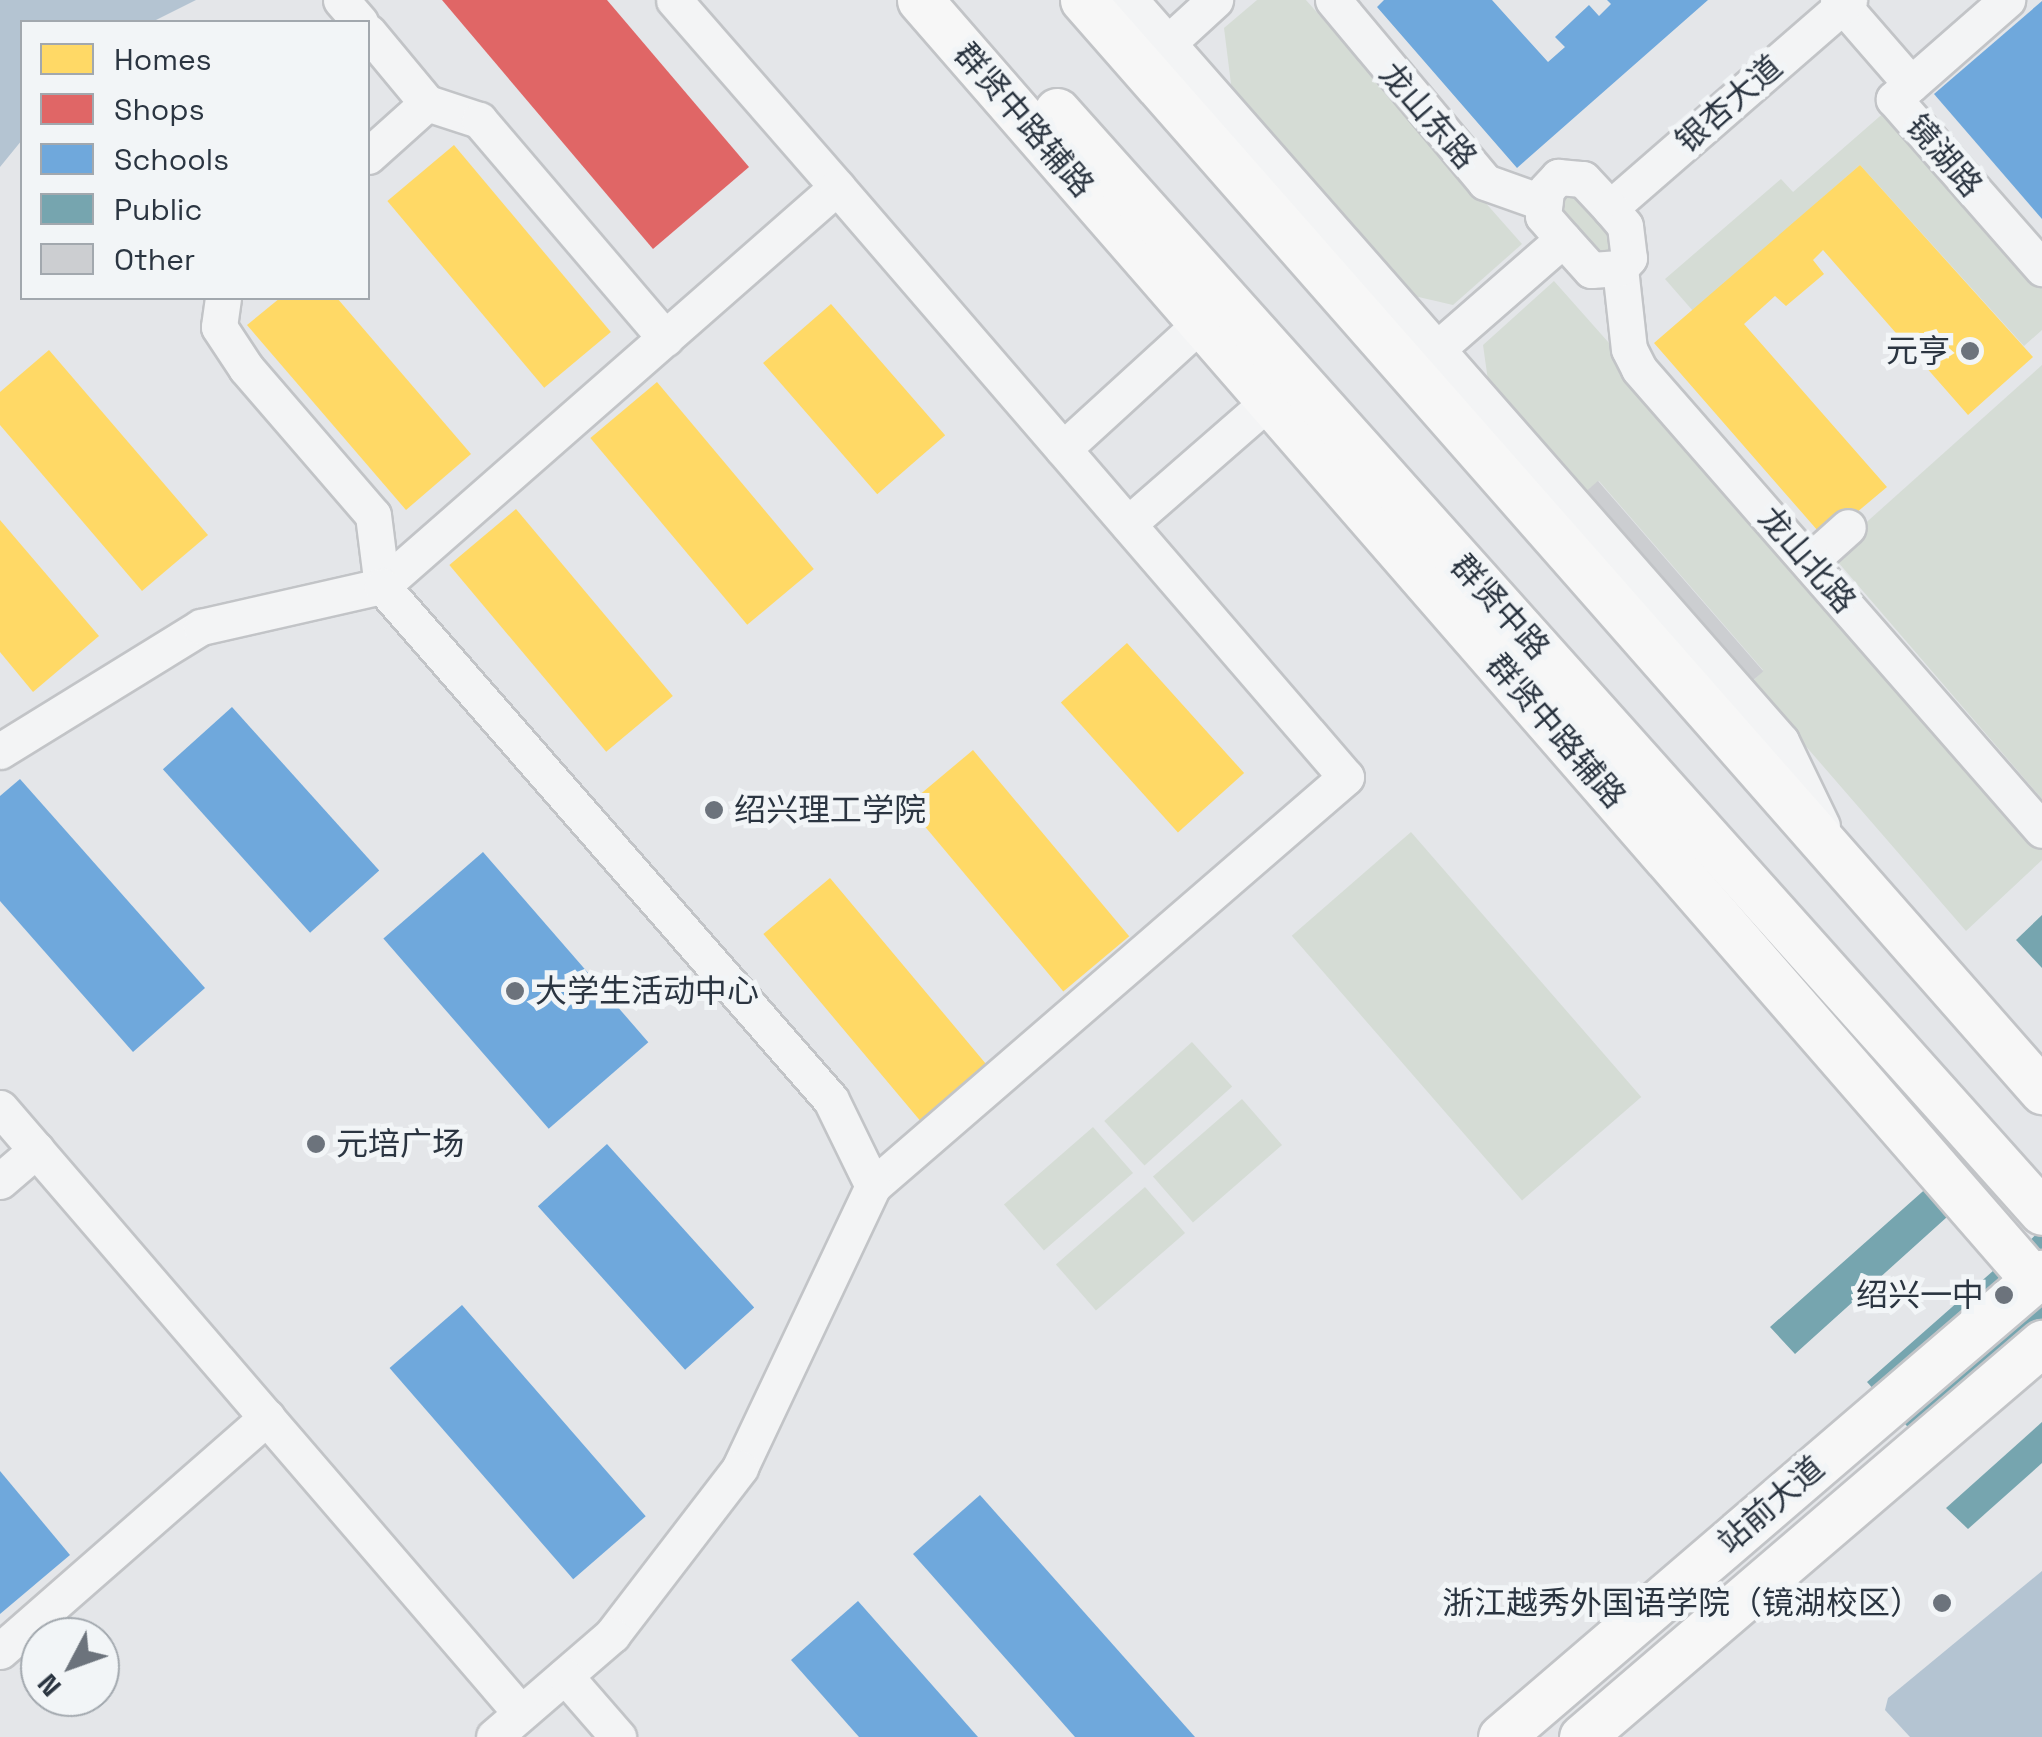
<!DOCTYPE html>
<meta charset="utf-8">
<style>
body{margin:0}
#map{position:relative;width:2042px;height:1737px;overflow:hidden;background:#e4e6e9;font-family:"Space Grotesk","Noto Sans SC",sans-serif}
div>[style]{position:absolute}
.green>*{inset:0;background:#d5dcd5;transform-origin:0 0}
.water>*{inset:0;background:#b4c4d2}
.homes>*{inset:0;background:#ffd966;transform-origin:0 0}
.shops>*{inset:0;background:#e06666}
.schools>*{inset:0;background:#6fa8dc;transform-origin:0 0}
.public>*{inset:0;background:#76a5af}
.building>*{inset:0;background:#ccced1;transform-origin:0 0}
.roads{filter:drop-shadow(2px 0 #c2c4c7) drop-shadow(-2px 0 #c2c4c7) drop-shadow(0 2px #c2c4c7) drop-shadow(0 -2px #c2c4c7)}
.minor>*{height:35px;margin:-17.5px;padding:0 17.5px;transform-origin:17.5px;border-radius:17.5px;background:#f3f4f5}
.major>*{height:45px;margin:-22.5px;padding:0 22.5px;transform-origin:22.5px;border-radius:22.5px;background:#f7f7f7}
.dots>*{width:28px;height:28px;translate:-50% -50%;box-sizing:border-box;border:5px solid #f2f5f7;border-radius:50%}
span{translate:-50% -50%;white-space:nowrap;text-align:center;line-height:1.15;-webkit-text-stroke:10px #f2f5f7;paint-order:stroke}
.street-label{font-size:32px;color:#2b3541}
.poi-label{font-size:32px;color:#2b3541}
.right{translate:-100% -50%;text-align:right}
.left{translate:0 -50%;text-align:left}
.legend{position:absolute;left:20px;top:20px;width:350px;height:280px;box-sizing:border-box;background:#f2f5f7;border:2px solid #a2a8ae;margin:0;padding:12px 18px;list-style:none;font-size:30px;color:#2b3541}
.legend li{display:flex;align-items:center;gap:20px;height:50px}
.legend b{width:50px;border:2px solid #a2a8ae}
.north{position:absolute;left:20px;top:1617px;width:100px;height:100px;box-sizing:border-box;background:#f2f5f7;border:2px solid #a2a8ae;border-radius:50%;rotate:229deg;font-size:28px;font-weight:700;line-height:40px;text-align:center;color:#2b3541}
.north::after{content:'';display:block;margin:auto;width:35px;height:45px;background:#6c737c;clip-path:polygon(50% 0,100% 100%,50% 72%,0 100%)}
</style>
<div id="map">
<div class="green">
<div style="clip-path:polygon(1257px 0,1306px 0,1522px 244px,1453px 305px,1410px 295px,1232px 92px,1224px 28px)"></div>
<div style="clip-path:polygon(1887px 110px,2042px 289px,2042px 330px,2024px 346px,1860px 165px,1693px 311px,1665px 279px,1781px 179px,1793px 192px)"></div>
<div style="clip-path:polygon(1562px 185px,1619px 239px,1622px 254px,1600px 255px,1558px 207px)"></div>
<div style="clip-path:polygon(1554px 281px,2042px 831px,2042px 860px,1966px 931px,1751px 683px,1763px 670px,1599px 481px,1584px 493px,1489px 388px,1483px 345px)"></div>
<div style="clip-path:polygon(2042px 365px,2042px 799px,1831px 554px)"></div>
<div style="left:1411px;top:832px;width:351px;height:158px;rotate:49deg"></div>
<div style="left:1192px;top:1042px;width:60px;height:118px;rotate:48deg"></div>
<div style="left:1242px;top:1099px;width:61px;height:118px;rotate:49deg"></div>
<div style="left:1093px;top:1127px;width:61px;height:118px;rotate:49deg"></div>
<div style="left:1145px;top:1187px;width:61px;height:118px;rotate:49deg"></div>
</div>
<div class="water">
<div style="clip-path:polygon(0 0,196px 0,152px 22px,22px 22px,22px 140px,0 167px)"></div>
<div style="clip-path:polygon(2042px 1571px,2042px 1737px,1910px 1737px,1885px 1710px,1888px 1698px)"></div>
</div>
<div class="homes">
<div style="left:454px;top:145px;width:244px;height:87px;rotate:50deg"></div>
<div style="clip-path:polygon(1860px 165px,2033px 357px,1968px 415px,1823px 250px,1813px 260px,1824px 274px,1786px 306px,1775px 296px,1744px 324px,1887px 487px,1825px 539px,1654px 343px)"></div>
<div style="clip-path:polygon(280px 298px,337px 298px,471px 454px,406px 510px,247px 325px)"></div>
<div style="left:831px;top:304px;width:174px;height:90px;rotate:49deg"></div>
<div style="clip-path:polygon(49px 350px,208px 535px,142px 591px,0 425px,0 392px)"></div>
<div style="left:657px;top:382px;width:244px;height:87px;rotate:50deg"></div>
<div style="left:516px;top:509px;width:244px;height:87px;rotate:50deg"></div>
<div style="clip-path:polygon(0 520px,99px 636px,33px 692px,0 652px)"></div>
<div style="left:1127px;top:643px;width:175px;height:89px;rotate:48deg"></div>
<div style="left:973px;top:750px;width:243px;height:86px;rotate:50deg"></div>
<div style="left:830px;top:878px;width:244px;height:87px;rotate:50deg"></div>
</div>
<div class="shops">
<div style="clip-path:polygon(442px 0,607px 0,749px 167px,653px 249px)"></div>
</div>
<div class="schools">
<div style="clip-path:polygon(1384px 0,1492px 0,1548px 62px,1565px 47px,1555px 37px,1589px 5px,1599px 16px,1611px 4px,1607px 0,1708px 0,1517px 168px,1377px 7px)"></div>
<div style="clip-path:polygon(2042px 1px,2042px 219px,1934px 94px)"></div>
<div style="left:232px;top:707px;width:220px;height:93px;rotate:48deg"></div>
<div style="clip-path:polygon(20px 779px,205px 988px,133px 1052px,0 901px,0 796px)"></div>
<div style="left:483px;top:852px;width:252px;height:132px;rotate:49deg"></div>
<div style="left:607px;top:1144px;width:220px;height:93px;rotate:48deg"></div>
<div style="left:462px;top:1305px;width:280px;height:96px;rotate:49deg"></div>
<div style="clip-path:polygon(0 1471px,70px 1555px,0 1614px)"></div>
<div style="clip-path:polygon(980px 1495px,1195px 1737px,1075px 1737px,913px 1554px)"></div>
<div style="clip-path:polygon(858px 1601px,978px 1737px,859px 1737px,791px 1660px)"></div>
</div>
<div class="public">
<div style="clip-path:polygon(2042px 915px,2042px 968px,2016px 940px)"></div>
<div style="clip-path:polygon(1957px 1161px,2027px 1243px,2042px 1229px,2042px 1334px,1925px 1446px,1867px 1382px,2002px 1263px,1957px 1208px,1795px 1354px,1770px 1327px)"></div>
<div style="clip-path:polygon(2042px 1422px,2042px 1463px,1968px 1529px,1946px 1508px)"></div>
</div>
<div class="building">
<div style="left:1598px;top:481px;width:252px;height:18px;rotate:49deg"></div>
</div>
<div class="roads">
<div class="minor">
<div style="left:341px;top:0;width:29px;rotate:49deg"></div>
<div style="left:674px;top:0;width:248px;rotate:48.9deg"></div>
<div style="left:1130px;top:0;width:986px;rotate:48.7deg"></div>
<div style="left:1781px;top:741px;width:94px;rotate:64.2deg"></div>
<div style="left:1333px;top:0;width:237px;rotate:50.1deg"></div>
<div style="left:1485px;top:182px;width:63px;rotate:19.6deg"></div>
<div style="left:1838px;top:0;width:111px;rotate:49deg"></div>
<div style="left:1911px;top:84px;width:23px;rotate:139deg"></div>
<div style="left:1894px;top:99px;width:225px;rotate:48.8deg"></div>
<div style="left:368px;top:32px;width:92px;rotate:50.3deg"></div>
<div style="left:1168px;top:43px;width:64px;rotate:-42.5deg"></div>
<div style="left:1911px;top:84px;width:128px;rotate:-41.2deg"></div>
<div style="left:368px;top:156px;width:79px;rotate:-41.9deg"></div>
<div style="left:427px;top:103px;width:55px;rotate:18.1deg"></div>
<div style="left:479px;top:120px;width:287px;rotate:49.5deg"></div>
<div style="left:1610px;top:208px;width:317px;rotate:-41deg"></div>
<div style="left:1620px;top:268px;width:81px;rotate:83.7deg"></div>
<div style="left:1629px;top:349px;width:22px;rotate:63deg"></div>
<div style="left:1639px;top:369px;width:612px;rotate:48.84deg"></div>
<div style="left:223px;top:298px;width:29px;rotate:98deg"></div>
<div style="left:219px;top:327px;width:49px;rotate:56.6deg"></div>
<div style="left:246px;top:368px;width:194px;rotate:49.2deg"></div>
<div style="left:373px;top:515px;width:72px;rotate:82.8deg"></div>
<div style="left:1437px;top:349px;width:167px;rotate:-41.1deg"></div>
<div style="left:1563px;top:239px;width:30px;rotate:-131deg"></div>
<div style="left:1543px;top:216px;width:26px;rotate:-83deg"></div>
<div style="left:1546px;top:190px;width:18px;rotate:-47deg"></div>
<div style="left:1558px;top:177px;width:25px;rotate:5deg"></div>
<div style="left:1583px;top:179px;width:40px;rotate:47deg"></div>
<div style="left:1610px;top:208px;width:23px;rotate:50deg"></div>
<div style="left:1625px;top:226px;width:32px;rotate:83deg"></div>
<div style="left:1629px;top:258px;width:13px;rotate:132deg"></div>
<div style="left:1620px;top:268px;width:29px;rotate:176deg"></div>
<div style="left:1591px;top:270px;width:42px;rotate:-132.1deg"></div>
<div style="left:1063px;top:449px;width:187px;rotate:-42.4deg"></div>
<div style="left:1128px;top:524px;width:187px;rotate:-41.1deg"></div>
<div style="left:1809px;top:562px;width:52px;rotate:-41.9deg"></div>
<div style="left:382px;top:586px;width:605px;rotate:-41.25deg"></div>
<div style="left:837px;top:187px;width:779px;rotate:49.22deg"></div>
<div style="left:1346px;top:777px;width:625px;rotate:139.15deg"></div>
<div style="left:0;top:751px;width:236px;rotate:-31.7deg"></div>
<div style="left:201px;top:627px;width:186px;rotate:-12.8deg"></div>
<div style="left:382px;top:586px;width:682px;rotate:48.86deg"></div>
<div style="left:831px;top:1100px;width:96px;rotate:64deg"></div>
<div style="left:873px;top:1186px;width:312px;rotate:115.3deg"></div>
<div style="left:740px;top:1468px;width:210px;rotate:127.5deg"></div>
<div style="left:612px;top:1635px;width:156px;rotate:139.2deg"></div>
<div style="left:0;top:1108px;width:798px;rotate:49.27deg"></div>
<div style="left:0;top:1181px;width:48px;rotate:-40.7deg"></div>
<div style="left:0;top:1651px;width:355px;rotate:-41.2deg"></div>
<div style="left:565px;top:1676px;width:81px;rotate:49deg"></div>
</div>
<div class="major">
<div style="left:920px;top:0;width:1697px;rotate:48.97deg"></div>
<div style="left:1083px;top:0;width:1453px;rotate:48.68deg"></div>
<div style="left:1057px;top:111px;width:1477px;rotate:48.18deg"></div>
<div style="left:1501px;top:1737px;width:713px;rotate:-40.62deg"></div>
<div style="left:1582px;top:1737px;width:606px;rotate:-40.58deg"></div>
</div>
</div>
<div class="dots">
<div style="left:1970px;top:351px;background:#6c737c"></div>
<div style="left:714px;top:810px;background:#6c737c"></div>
<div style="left:515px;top:991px;background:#6c737c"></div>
<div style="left:316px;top:1144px;background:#6c737c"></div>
<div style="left:2004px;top:1295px;background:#6c737c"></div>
<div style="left:1942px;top:1603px;background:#6c737c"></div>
</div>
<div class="street-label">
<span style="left:1729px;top:104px;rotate:-41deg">银杏大道</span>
<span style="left:1428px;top:116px;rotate:49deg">龙山东路</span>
<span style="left:1024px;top:120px;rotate:49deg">群贤中路辅路</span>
<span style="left:1944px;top:156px;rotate:49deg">镜湖路</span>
<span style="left:1807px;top:560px;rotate:49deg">龙山北路</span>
<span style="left:1500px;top:607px;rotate:48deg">群贤中路</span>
<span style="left:1556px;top:731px;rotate:49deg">群贤中路辅路</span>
<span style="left:1771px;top:1505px;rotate:-41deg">站前大道</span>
</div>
<div class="poi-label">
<span class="right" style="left:1950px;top:351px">元亨</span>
<span class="left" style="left:734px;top:810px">绍兴理工学院</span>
<span class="left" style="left:535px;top:991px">大学生活动中心</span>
<span class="left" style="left:336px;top:1144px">元培广场</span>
<span class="right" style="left:1984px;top:1295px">绍兴一中</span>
<span class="right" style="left:1922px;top:1603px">浙江越秀外国语学院（镜湖校区）</span>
</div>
<ul class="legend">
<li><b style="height:28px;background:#ffd966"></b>Homes</li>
<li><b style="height:28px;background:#e06666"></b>Shops</li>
<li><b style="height:28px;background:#6fa8dc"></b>Schools</li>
<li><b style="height:28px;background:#76a5af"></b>Public</li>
<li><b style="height:28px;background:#ccced1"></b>Other</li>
</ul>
<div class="north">N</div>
</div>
